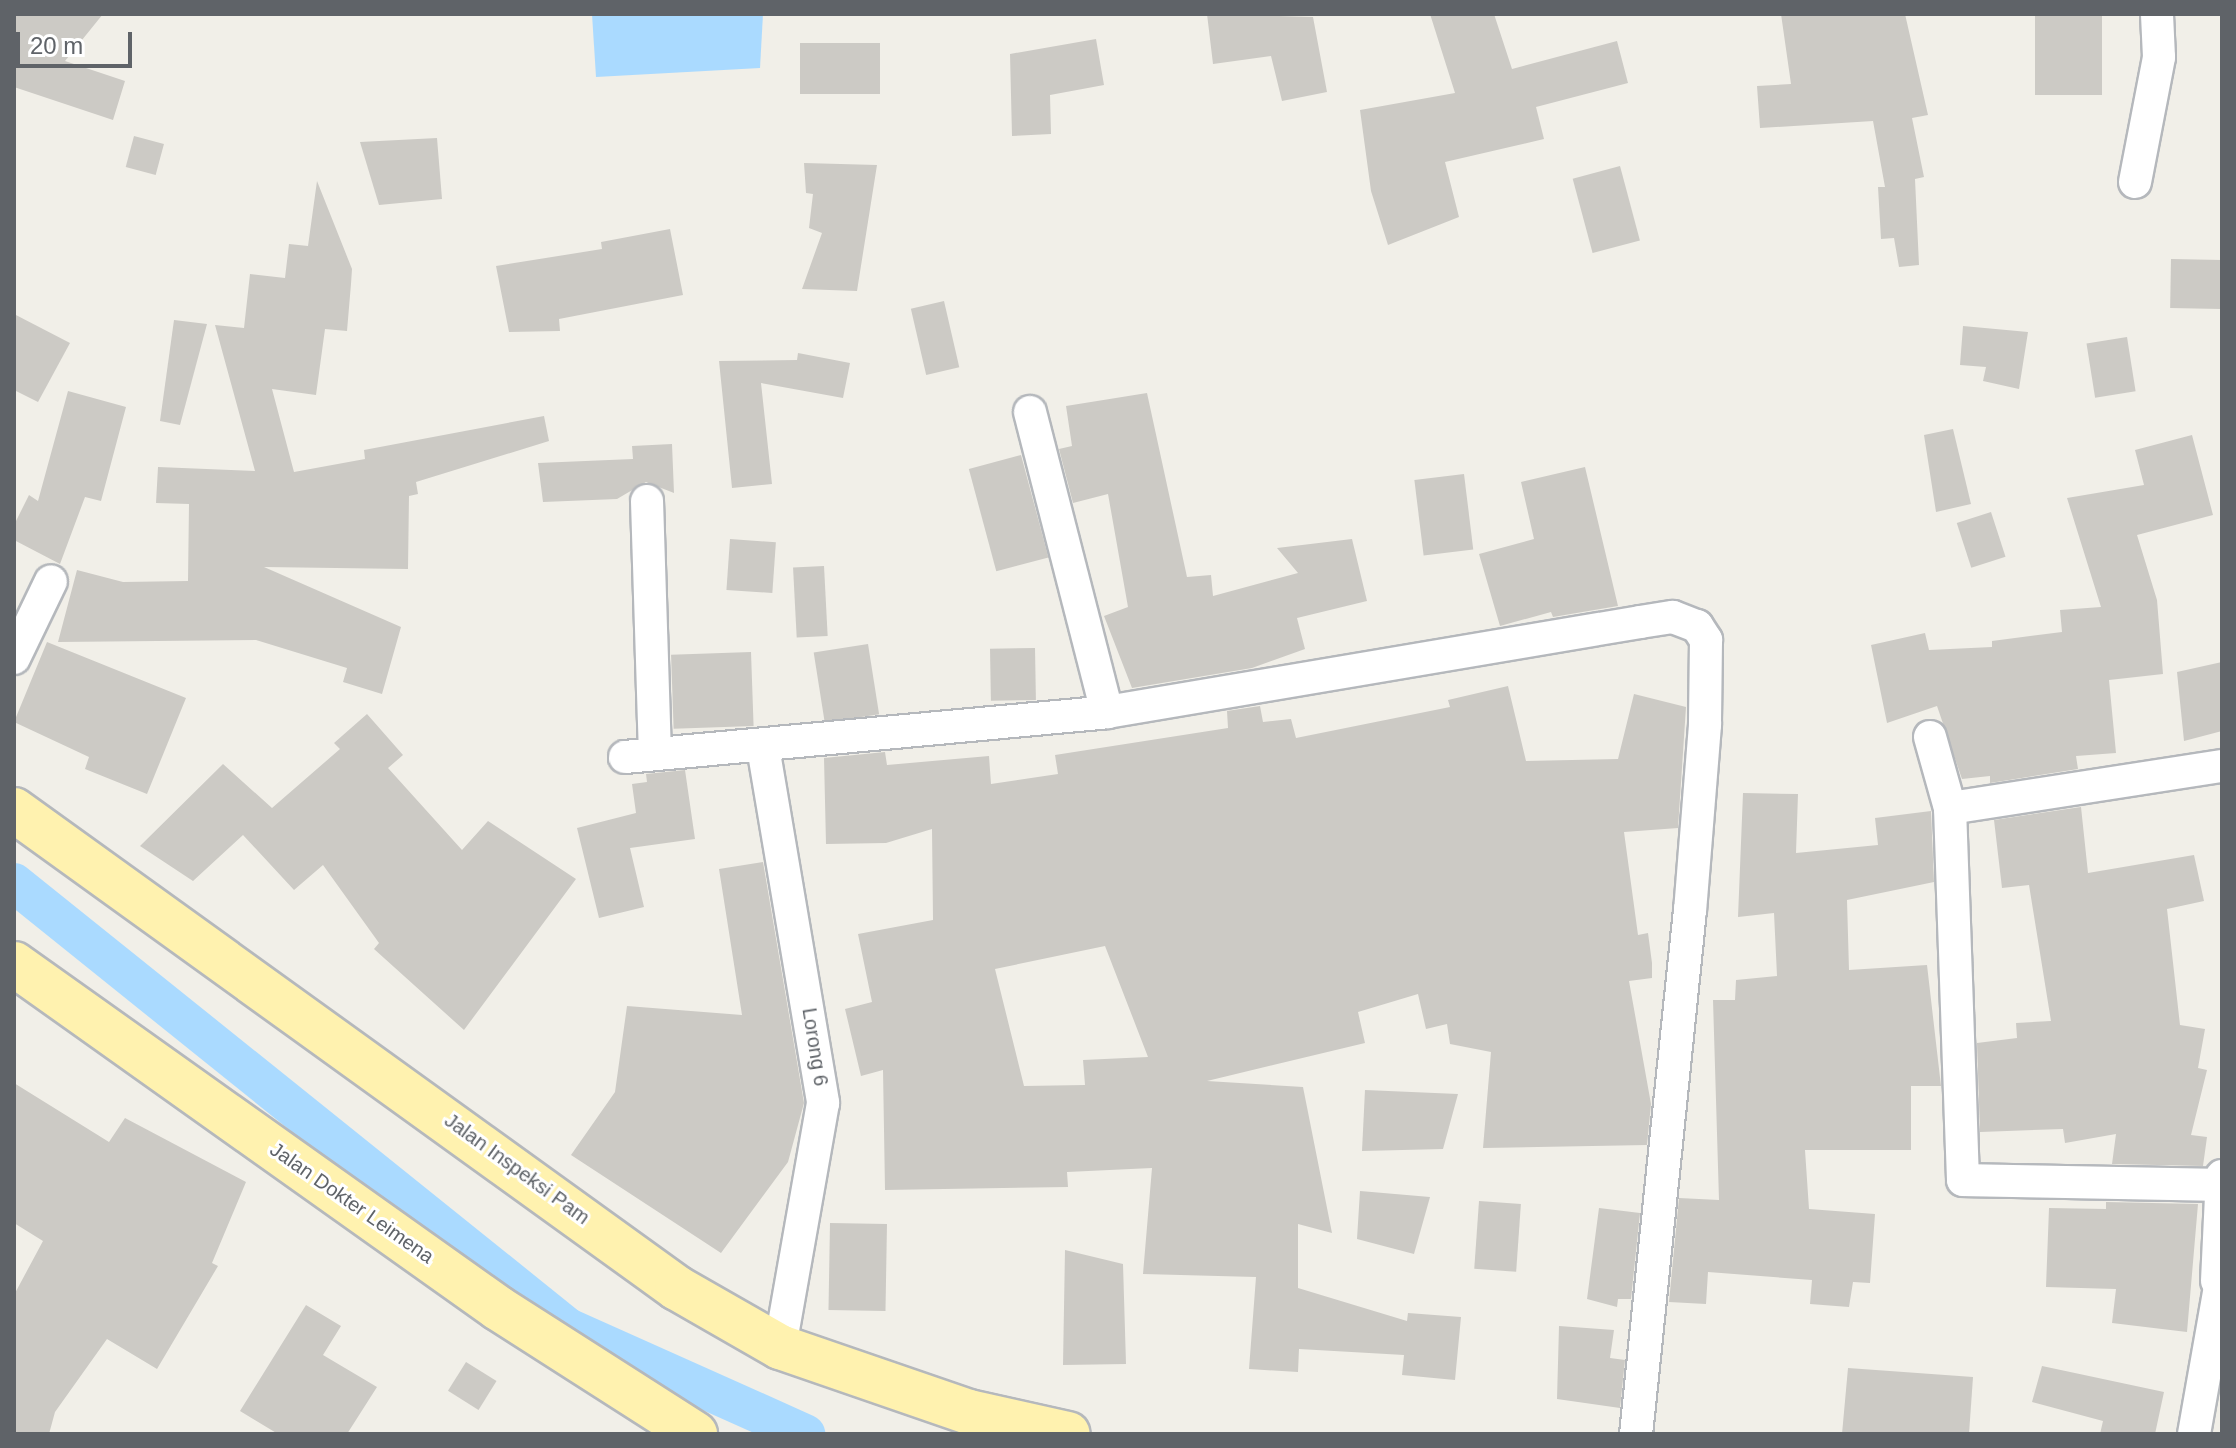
<!DOCTYPE html>
<style>
body{margin:0}
#map{position:relative;width:2236px;height:1448px;overflow:hidden;background:#f1efe8;font-family:Arial,sans-serif}
div>[style]{position:absolute}
.water>*{inset:0;background:#aadaff}
.canal>*{height:40px;margin:-20px;padding:0 20px;transform-origin:20px;border-radius:20px;background:#aadaff}
.building>*{inset:0;background:#cccac5;transform-origin:0 0}
.roads{filter:drop-shadow(2px 0 #b5b8bc) drop-shadow(-2px 0 #b5b8bc) drop-shadow(0 2px #b5b8bc) drop-shadow(0 -2px #b5b8bc)}
.street>*{height:32px;margin:-16px;padding:0 16px;transform-origin:16px;border-radius:16px;background:#fff}
.primary>*{height:44px;margin:-22px;padding:0 22px;transform-origin:22px;border-radius:22px;background:#fff2af}
span{translate:-50% -50%;white-space:nowrap;text-align:center;line-height:1.15;-webkit-text-stroke:6px #fff;paint-order:stroke}
.street-label{font-size:20px;color:#5f6368}
.frame{position:absolute;inset:0;border:16px solid #5f6368;pointer-events:none}
.scale{position:absolute;left:16px;top:32px;width:116px;height:36px;box-sizing:border-box;border:4px solid #5f6368;border-top:0;padding-left:10px;font-size:24px;line-height:28px;white-space:nowrap;color:#5f6368;-webkit-text-stroke:6px #fff;paint-order:stroke}
</style>
<div id="map">
<div class="water">
<div style="clip-path:polygon(592px 14px,763px 14px,760px 68px,596px 77px)"></div>
</div>
<div class="canal">
<div style="left:14px;top:883px;width:711px;rotate:38.77deg"></div>
<div style="left:568px;top:1328px;width:260px;rotate:24.1deg"></div>
</div>
<div class="building">
<div style="clip-path:polygon(14px 14px,103px 14px,65px 61px,125px 81px,113px 120px,14px 87px)"></div>
<div style="clip-path:polygon(1207px 14px,1313px 17px,1327px 92px,1282px 101px,1271px 56px,1213px 64px)"></div>
<div style="clip-path:polygon(1430px 14px,1494px 14px,1512px 69px,1617px 41px,1628px 83px,1536px 107px,1544px 139px,1445px 162px,1459px 217px,1388px 245px,1371px 191px,1360px 110px,1455px 93px)"></div>
<div style="clip-path:polygon(1781px 14px,1905px 14px,1928px 115px,1912px 118px,1924px 177px,1915px 179px,1919px 265px,1899px 267px,1894px 238px,1881px 239px,1878px 187px,1885px 187px,1873px 121px,1760px 128px,1757px 86px,1791px 84px)"></div>
<div style="left:2035px;top:14px;width:67px;height:81px"></div>
<div style="clip-path:polygon(1096px 39px,1104px 85px,1050px 95px,1051px 134px,1012px 136px,1010px 54px)"></div>
<div style="left:880px;top:43px;width:51px;height:80px;rotate:90deg"></div>
<div style="left:134px;top:136px;width:31px;height:32px;rotate:15deg"></div>
<div style="clip-path:polygon(437px 138px,442px 199px,379px 205px,360px 142px)"></div>
<div style="clip-path:polygon(804px 163px,877px 165px,857px 291px,802px 289px,822px 233px,809px 228px,813px 194px,806px 193px)"></div>
<div style="left:1620px;top:166px;width:77px;height:49px;rotate:75deg"></div>
<div style="clip-path:polygon(317px 181px,352px 269px,351px 284px,347px 331px,325px 329px,316px 395px,272px 389px,294px 472px,365px 459px,364px 450px,544px 416px,549px 441px,416px 482px,418px 494px,409px 496px,408px 569px,264px 567px,401px 627px,382px 694px,343px 682px,347px 668px,256px 640px,58px 642px,77px 570px,123px 582px,188px 581px,189px 504px,156px 503px,158px 467px,255px 471px,215px 325px,244px 328px,250px 274px,285px 278px,289px 244px,308px 246px)"></div>
<div style="clip-path:polygon(670px 229px,683px 295px,559px 319px,560px 331px,509px 332px,496px 266px,602px 249px,601px 242px)"></div>
<div style="left:2171px;top:259px;width:51px;height:49px;rotate:1deg"></div>
<div style="left:944px;top:301px;width:68px;height:34px;rotate:77deg"></div>
<div style="clip-path:polygon(14px 314px,70px 343px,38px 402px,14px 390px)"></div>
<div style="clip-path:polygon(174px 320px,207px 324px,180px 425px,160px 421px)"></div>
<div style="clip-path:polygon(1963px 326px,2028px 332px,2019px 389px,1983px 381px,1986px 367px,1960px 365px)"></div>
<div style="left:2127px;top:337px;width:55px;height:41px;rotate:81deg"></div>
<div style="clip-path:polygon(798px 353px,850px 363px,843px 398px,761px 383px,772px 484px,732px 488px,719px 361px,797px 360px)"></div>
<div style="clip-path:polygon(68px 391px,126px 407px,101px 501px,85px 497px,60px 564px,14px 540px,14px 525px,29px 495px,38px 501px)"></div>
<div style="clip-path:polygon(1147px 393px,1187px 577px,1211px 575px,1213px 596px,1298px 573px,1277px 548px,1352px 539px,1367px 601px,1297px 618px,1305px 649px,1252px 668px,1132px 688px,1104px 616px,1128px 607px,1108px 494px,1073px 503px,1059px 449px,1072px 446px,1066px 406px)"></div>
<div style="clip-path:polygon(1953px 429px,1971px 504px,1936px 512px,1924px 435px)"></div>
<div style="clip-path:polygon(2192px 435px,2213px 515px,2137px 535px,2157px 600px,2163px 674px,2109px 680px,2116px 753px,2076px 756px,2078px 769px,1990px 783px,1990px 776px,1962px 779px,1937px 706px,1887px 723px,1871px 645px,1925px 633px,1929px 650px,1992px 647px,1992px 641px,2062px 632px,2060px 610px,2101px 607px,2067px 498px,2144px 485px,2135px 450px)"></div>
<div style="clip-path:polygon(672px 444px,674px 493px,646px 482px,617px 499px,543px 502px,538px 463px,633px 459px,632px 446px)"></div>
<div style="left:1021px;top:455px;width:106px;height:54px;rotate:75deg"></div>
<div style="clip-path:polygon(1585px 467px,1618px 606px,1553px 617px,1551px 612px,1500px 626px,1479px 554px,1534px 539px,1521px 482px)"></div>
<div style="left:1464px;top:474px;width:76px;height:50px;rotate:83deg"></div>
<div style="left:1991px;top:512px;width:47px;height:36px;rotate:72deg"></div>
<div style="left:730px;top:539px;width:46px;height:51px;rotate:4deg"></div>
<div style="left:824px;top:566px;width:70px;height:31px;rotate:87deg"></div>
<div style="clip-path:polygon(47px 642px,186px 698px,147px 794px,85px 769px,89px 757px,14px 722px)"></div>
<div style="left:868px;top:644px;width:71px;height:55px;rotate:81deg"></div>
<div style="left:1035px;top:648px;width:52px;height:45px;rotate:89deg"></div>
<div style="left:751px;top:652px;width:74px;height:80px;rotate:88deg"></div>
<div style="clip-path:polygon(2222px 662px,2222px 731px,2184px 741px,2177px 672px)"></div>
<div style="clip-path:polygon(evenodd,1508px 686px,1526px 761px,1618px 759px,1634px 694px,1686px 707px,1678px 828px,1624px 832px,1638px 935px,1648px 933px,1652px 963px,1652px 978px,1629px 981px,1651px 1104px,1647px 1145px,1483px 1148px,1491px 1052px,1450px 1044px,1447px 1024px,1426px 1029px,1418px 994px,1358px 1012px,1365px 1043px,1207px 1081px,1303px 1087px,1332px 1233px,1298px 1224px,1298px 1288px,1407px 1321px,1408px 1313px,1461px 1317px,1455px 1380px,1402px 1375px,1404px 1355px,1299px 1349px,1298px 1372px,1249px 1369px,1256px 1277px,1143px 1274px,1152px 1168px,1067px 1172px,1068px 1187px,885px 1190px,883px 1070px,861px 1076px,845px 1009px,872px 1002px,858px 934px,933px 920px,932px 829px,886px 843px,826px 844px,824px 758px,885px 752px,887px 765px,989px 756px,991px 784px,1058px 774px,1055px 755px,1228px 728px,1227px 711px,1260px 706px,1263px 722px,1291px 719px,1296px 738px,1450px 707px,1448px 700px,1508px 686px,1105px 946px,1148px 1057px,1083px 1060px,1085px 1085px,1024px 1086px,995px 969px,1105px 946px)"></div>
<div style="clip-path:polygon(367px 714px,403px 755px,388px 768px,462px 850px,488px 821px,576px 879px,464px 1030px,374px 949px,379px 943px,323px 865px,294px 890px,243px 835px,193px 881px,140px 846px,223px 764px,272px 808px,340px 749px,334px 743px)"></div>
<div style="clip-path:polygon(685px 770px,695px 839px,630px 848px,644px 907px,599px 918px,577px 828px,636px 813px,632px 784px,647px 782px,646px 774px)"></div>
<div style="clip-path:polygon(1743px 793px,1798px 794px,1796px 853px,1878px 845px,1875px 818px,1931px 811px,1934px 882px,1847px 900px,1849px 970px,1927px 965px,1941px 1086px,1911px 1086px,1911px 1150px,1805px 1150px,1809px 1209px,1875px 1214px,1870px 1283px,1853px 1282px,1849px 1307px,1810px 1304px,1812px 1280px,1708px 1272px,1706px 1304px,1669px 1302px,1679px 1198px,1719px 1200px,1713px 1000px,1735px 1000px,1736px 980px,1777px 976px,1774px 913px,1738px 917px)"></div>
<div style="clip-path:polygon(2081px 807px,2088px 873px,2194px 855px,2204px 901px,2167px 909px,2180px 1025px,2205px 1029px,2198px 1068px,2207px 1070px,2191px 1135px,2207px 1137px,2203px 1166px,2112px 1164px,2116px 1134px,2065px 1143px,2063px 1129px,1980px 1132px,1977px 1043px,2017px 1038px,2016px 1023px,2051px 1021px,2029px 885px,2002px 888px,1994px 820px)"></div>
<div style="clip-path:polygon(763px 862px,804px 1103px,788px 1162px,721px 1253px,571px 1155px,615px 1092px,627px 1006px,742px 1015px,719px 869px)"></div>
<div style="clip-path:polygon(14px 1083px,109px 1142px,125px 1118px,246px 1182px,212px 1263px,218px 1266px,157px 1369px,107px 1339px,55px 1412px,49px 1434px,14px 1434px,14px 1295px,43px 1241px,14px 1223px)"></div>
<div style="clip-path:polygon(1365px 1090px,1458px 1094px,1443px 1149px,1362px 1151px)"></div>
<div style="clip-path:polygon(1360px 1191px,1430px 1197px,1414px 1254px,1357px 1239px)"></div>
<div style="left:1479px;top:1201px;width:42px;height:68px;rotate:4deg"></div>
<div style="clip-path:polygon(2106px 1202px,2198px 1204px,2187px 1332px,2112px 1323px,2116px 1289px,2046px 1287px,2049px 1208px,2106px 1209px)"></div>
<div style="clip-path:polygon(1599px 1208px,1640px 1213px,1631px 1299px,1618px 1299px,1617px 1307px,1587px 1299px)"></div>
<div style="left:830px;top:1223px;width:57px;height:87px;rotate:1deg"></div>
<div style="clip-path:polygon(1065px 1250px,1123px 1264px,1126px 1364px,1063px 1365px)"></div>
<div style="clip-path:polygon(306px 1305px,341px 1326px,323px 1355px,377px 1387px,347px 1434px,278px 1434px,240px 1411px)"></div>
<div style="clip-path:polygon(1559px 1326px,1614px 1330px,1610px 1358px,1625px 1360px,1620px 1408px,1557px 1399px)"></div>
<div style="left:466px;top:1362px;width:36px;height:34px;rotate:32deg"></div>
<div style="clip-path:polygon(2042px 1366px,2164px 1392px,2155px 1434px,2100px 1434px,2103px 1421px,2032px 1402px)"></div>
<div style="clip-path:polygon(1848px 1368px,1973px 1377px,1969px 1434px,1842px 1434px)"></div>
</div>
<div class="roads">
<div class="street">
<div style="left:2135px;top:182px;width:127px;rotate:-79.1deg"></div>
<div style="left:2159px;top:57px;width:43px;rotate:-92.7deg"></div>
<div style="left:1030px;top:412px;width:310px;rotate:75.6deg"></div>
<div style="left:647px;top:501px;width:253px;rotate:88.2deg"></div>
<div style="left:14px;top:658px;width:85px;rotate:-64.3deg"></div>
<div style="left:1930px;top:737px;width:74px;rotate:74.3deg"></div>
<div style="left:1950px;top:808px;width:372px;rotate:88deg"></div>
<div style="left:1963px;top:1180px;width:258px;rotate:1.1deg"></div>
<div style="left:763px;top:747px;width:361px;rotate:80.4deg"></div>
<div style="left:823px;top:1103px;width:248px;rotate:100deg"></div>
<div style="left:625px;top:757px;width:484px;rotate:-5.3deg"></div>
<div style="left:1107px;top:712px;width:541px;rotate:-9.58deg"></div>
<div style="left:1640px;top:622px;width:33px;rotate:-9deg"></div>
<div style="left:1673px;top:617px;width:26px;rotate:21deg"></div>
<div style="left:1697px;top:626px;width:17px;rotate:57deg"></div>
<div style="left:1706px;top:640px;width:85px;rotate:90.7deg"></div>
<div style="left:1705px;top:725px;width:186px;rotate:94.6deg"></div>
<div style="left:1690px;top:910px;width:527px;rotate:95.88deg"></div>
<div style="left:1950px;top:808px;width:275px;rotate:-8.8deg"></div>
<div style="left:2217px;top:1281px;width:105px;rotate:-87.3deg"></div>
<div style="left:2194px;top:1434px;width:160px;rotate:-80deg"></div>
</div>
<div class="primary">
<div style="left:14px;top:810px;width:817px;rotate:35.79deg"></div>
<div style="left:677px;top:1288px;width:119px;rotate:29.8deg"></div>
<div style="left:780px;top:1347px;width:200px;rotate:19deg"></div>
<div style="left:969px;top:1412px;width:101px;rotate:12.5deg"></div>
<div style="left:14px;top:964px;width:594px;rotate:35.4deg"></div>
<div style="left:498px;top:1308px;width:234px;rotate:32.6deg"></div>
</div>
</div>
<div class="street-label">
<span style="left:815px;top:1047px;rotate:81deg">Lorong 6</span>
<span style="left:517px;top:1169px;rotate:36deg">Jalan Inspeksi Pam</span>
<span style="left:352px;top:1203px;rotate:35deg">Jalan Dokter Leimena</span>
</div>
<div class="frame"></div>
<div class="scale">20 m</div>
</div>
